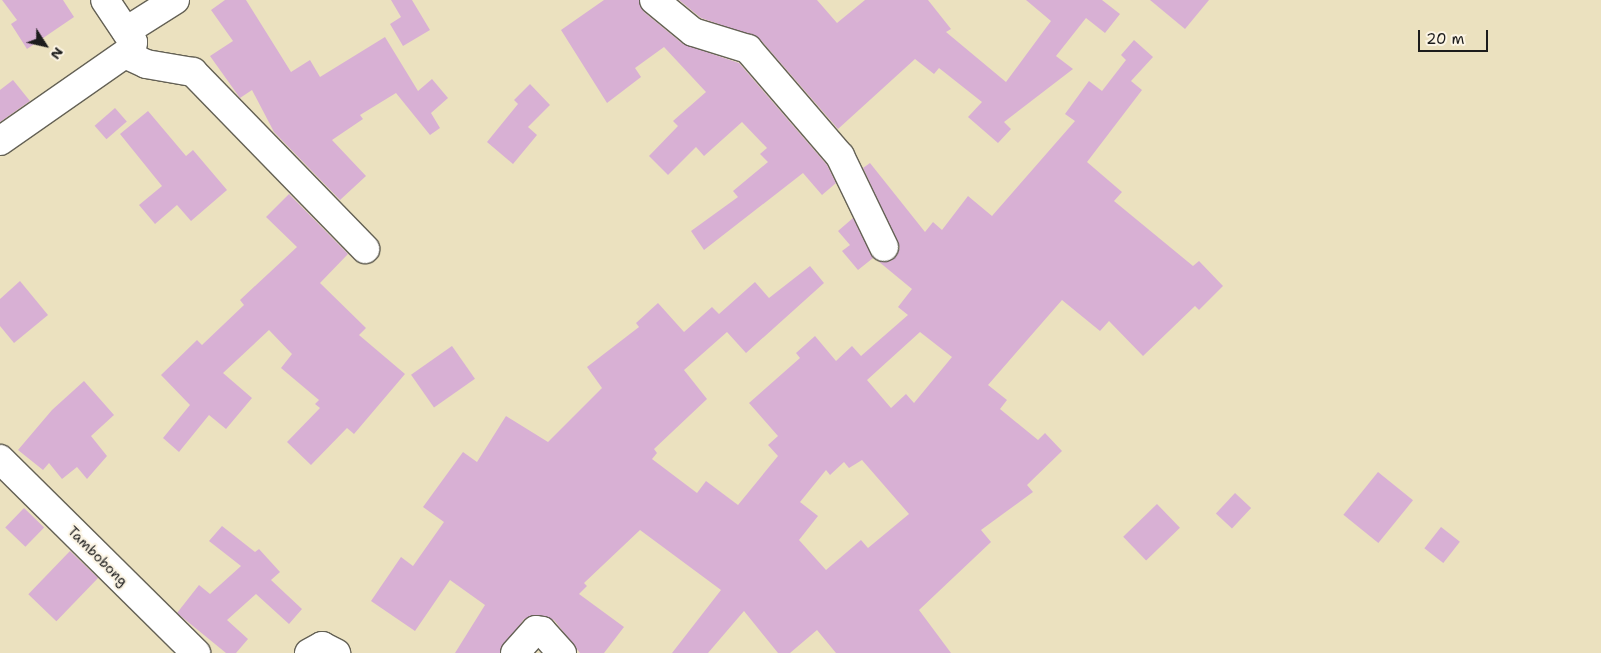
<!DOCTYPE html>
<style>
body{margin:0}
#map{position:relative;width:1601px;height:653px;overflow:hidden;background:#ebe1bf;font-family:"Shantell Sans",sans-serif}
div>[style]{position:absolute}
.building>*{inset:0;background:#d8b0d4;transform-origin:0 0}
.roads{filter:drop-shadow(1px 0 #646155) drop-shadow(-1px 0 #646155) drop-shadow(0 1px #646155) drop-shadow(0 -1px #646155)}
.minor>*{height:28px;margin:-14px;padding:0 14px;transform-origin:14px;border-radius:14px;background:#fff}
span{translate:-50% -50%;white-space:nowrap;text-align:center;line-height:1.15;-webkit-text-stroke:4.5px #fcf5e5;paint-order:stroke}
.street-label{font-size:14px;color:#1c1c1c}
.north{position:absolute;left:20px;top:20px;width:50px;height:50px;-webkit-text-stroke:4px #fcf5e5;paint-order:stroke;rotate:125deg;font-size:14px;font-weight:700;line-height:20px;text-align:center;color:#1c1c1c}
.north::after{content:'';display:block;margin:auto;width:18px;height:22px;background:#1c1c1c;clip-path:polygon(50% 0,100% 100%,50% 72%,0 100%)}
.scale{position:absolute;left:1418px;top:30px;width:70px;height:22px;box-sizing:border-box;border:2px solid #1c1c1c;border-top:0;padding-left:6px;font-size:15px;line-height:18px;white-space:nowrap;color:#1c1c1c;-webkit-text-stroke:4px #fcf5e5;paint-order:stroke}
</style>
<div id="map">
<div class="building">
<div style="clip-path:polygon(2px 0,63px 0,74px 17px,27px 49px,11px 24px,17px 20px)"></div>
<div style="clip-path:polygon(225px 0,246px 0,291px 72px,310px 60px,320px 77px,385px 37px,418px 91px,432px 79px,448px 98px,431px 113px,440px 128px,430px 135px,396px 93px,360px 115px,363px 119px,332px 140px,366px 176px,340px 200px,274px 132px,252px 90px,240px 98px,210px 56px,233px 41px,211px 10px)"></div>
<div style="clip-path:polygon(391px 0,412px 0,430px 30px,403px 46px,390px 24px,401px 17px)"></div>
<div style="clip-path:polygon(604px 0,639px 0,644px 12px,683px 44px,739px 63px,827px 165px,836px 183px,822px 195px,803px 173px,704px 250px,691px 231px,738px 197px,733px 191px,768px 162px,760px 154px,767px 148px,742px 122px,704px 156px,696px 147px,668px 175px,649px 156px,678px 126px,673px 121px,706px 92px,664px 47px,635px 68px,641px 77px,607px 103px,561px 30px)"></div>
<div style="clip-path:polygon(679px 0,817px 0,837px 23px,865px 0,928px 0,951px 29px,946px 32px,1006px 82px,1051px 21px,1026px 0,1102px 0,1120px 14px,1105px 33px,1086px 18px,1056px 56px,1073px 69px,1004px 122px,1011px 129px,998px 143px,968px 117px,982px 102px,939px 68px,934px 74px,915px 59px,838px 129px,759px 38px,701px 18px)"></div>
<div style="clip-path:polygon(1150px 0,1209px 0,1185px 29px)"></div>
<div style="clip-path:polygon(evenodd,1134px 40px,1153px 57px,1131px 81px,1142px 90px,1087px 162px,1122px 192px,1114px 201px,1193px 266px,1199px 261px,1223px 286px,1199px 310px,1195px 306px,1143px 356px,1109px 321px,1100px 331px,1062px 300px,988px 385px,1007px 400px,1000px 409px,1038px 440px,1045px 433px,1062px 451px,1027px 485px,1033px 492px,981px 530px,991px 542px,919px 610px,951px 653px,836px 653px,817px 630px,790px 653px,778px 653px,744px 611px,708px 653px,672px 653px,721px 590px,640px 530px,584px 583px,587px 586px,579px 594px,624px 627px,604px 653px,580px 653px,554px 620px,538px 615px,524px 619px,500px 653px,455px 653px,485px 605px,450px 580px,415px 631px,371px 601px,401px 557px,413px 566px,444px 522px,423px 507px,463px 452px,477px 462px,506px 416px,548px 442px,602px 388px,587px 367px,639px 327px,636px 323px,658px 303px,684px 332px,712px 307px,719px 314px,755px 282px,769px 298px,810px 266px,824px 283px,746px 353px,727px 332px,684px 370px,707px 399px,654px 449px,657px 453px,652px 459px,697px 493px,706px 481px,738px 505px,778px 456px,768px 445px,778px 436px,749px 403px,800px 358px,796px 353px,815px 336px,836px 361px,852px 346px,861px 356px,908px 315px,898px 307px,912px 289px,878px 261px,891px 261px,900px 248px,863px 168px,870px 163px,925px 232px,933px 222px,942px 230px,968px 196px,992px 216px,1075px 121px,1065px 114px,1089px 81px,1102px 91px,1126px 60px,1121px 55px,1134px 40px,920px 332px,952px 357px,914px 403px,906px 394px,891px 408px,867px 380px,920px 332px,1134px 40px,862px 460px,909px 514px,868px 548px,861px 540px,826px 570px,799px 540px,818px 516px,800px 502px,826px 470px,830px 475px,844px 462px,849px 468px,862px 460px)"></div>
<div style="clip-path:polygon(13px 80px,30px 101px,0 122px,0 90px)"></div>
<div style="clip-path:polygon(530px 84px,550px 105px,528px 127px,537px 135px,513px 164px,487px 142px,518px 104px,514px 100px)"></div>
<div style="left:115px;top:108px;width:18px;height:27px;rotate:49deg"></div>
<div style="clip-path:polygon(148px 111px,186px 156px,193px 150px,227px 190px,191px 221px,177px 205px,155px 224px,139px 205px,162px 186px,120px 134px)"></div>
<div style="clip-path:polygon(289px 194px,348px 254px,320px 283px,366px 328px,359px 335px,405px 374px,354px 434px,347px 428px,311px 465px,287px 442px,320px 408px,315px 404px,319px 400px,281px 368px,292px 354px,269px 330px,223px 373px,252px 398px,226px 429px,209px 415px,179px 452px,163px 438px,190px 405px,161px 375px,197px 340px,202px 345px,244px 305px,240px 300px,297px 247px,266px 217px)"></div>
<div style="clip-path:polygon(853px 218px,873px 258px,858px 270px,842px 251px,850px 245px,838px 231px)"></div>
<div style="clip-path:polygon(20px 281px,48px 315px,14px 343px,0 326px,0 299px)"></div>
<div style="left:452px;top:346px;width:40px;height:50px;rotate:55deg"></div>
<div style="clip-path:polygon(84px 381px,114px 415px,91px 436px,107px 456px,87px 479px,77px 467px,62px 479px,49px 463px,43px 470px,18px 450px,52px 410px)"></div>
<div style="left:1378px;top:472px;width:45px;height:55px;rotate:39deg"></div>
<div style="left:1235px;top:493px;width:22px;height:28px;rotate:43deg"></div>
<div style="left:1157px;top:504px;width:33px;height:47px;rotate:46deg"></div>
<div style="left:24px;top:508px;width:28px;height:27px;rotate:44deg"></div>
<div style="clip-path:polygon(222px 526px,255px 552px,259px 549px,280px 572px,271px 580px,302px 609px,289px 624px,256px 594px,227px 620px,248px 639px,236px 653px,226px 653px,177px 613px,199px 585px,210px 594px,241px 566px,209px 541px)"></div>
<div style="left:1441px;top:527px;width:24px;height:27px;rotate:38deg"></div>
<div style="left:70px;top:551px;width:39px;height:60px;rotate:44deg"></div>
</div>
<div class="roads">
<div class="minor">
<div style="left:654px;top:0;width:50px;rotate:39.4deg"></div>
<div style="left:693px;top:32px;width:58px;rotate:17.2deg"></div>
<div style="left:748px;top:49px;width:141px;rotate:49.3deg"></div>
<div style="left:840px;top:156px;width:101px;rotate:64.2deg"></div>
<div style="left:126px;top:31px;width:58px;rotate:-32.3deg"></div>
<div style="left:127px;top:55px;width:21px;rotate:25deg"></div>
<div style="left:146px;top:64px;width:48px;rotate:9.7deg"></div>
<div style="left:193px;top:72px;width:247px;rotate:45.8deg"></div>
<div style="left:0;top:141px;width:161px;rotate:-34.9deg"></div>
<div style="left:132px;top:49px;width:7px;rotate:-82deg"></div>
<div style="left:133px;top:42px;width:50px;rotate:-123.7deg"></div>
<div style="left:0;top:459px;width:276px;rotate:44.7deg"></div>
<div style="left:309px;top:653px;width:15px;rotate:-28deg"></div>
<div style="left:322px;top:646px;width:16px;rotate:27deg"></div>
<div style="left:515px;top:653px;width:31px;rotate:-48deg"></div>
<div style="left:536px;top:630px;width:6px;rotate:9deg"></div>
<div style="left:542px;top:631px;width:30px;rotate:48deg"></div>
</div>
</div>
<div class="street-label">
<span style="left:98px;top:556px;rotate:45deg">Tambobong</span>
</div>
<div class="north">N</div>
<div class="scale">20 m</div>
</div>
